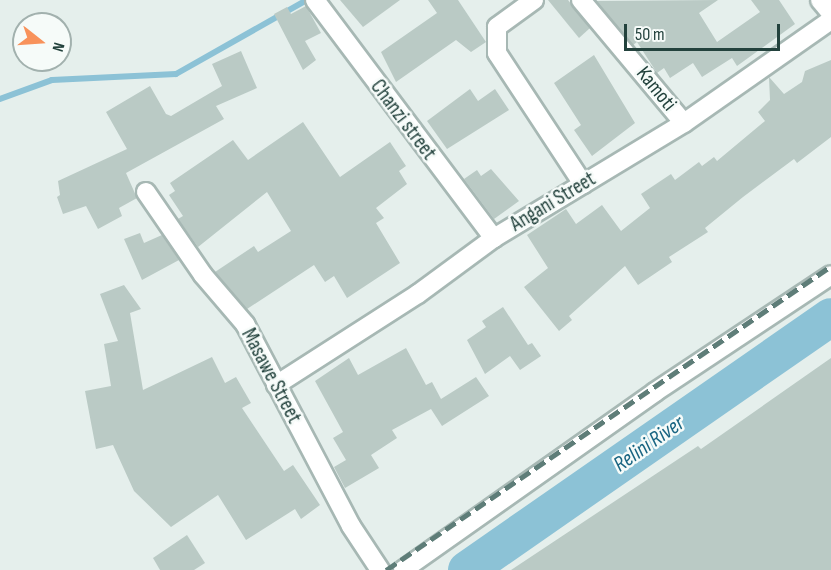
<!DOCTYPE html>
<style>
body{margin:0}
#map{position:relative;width:831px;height:570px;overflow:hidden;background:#e5efec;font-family:"Sofia Sans Condensed",sans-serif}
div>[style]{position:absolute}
.stream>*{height:6px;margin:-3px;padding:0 3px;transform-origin:3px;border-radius:3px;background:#8cc2d6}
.river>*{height:38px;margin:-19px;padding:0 19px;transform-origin:19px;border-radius:19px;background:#8cc2d6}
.building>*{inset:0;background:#bacac5}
.roads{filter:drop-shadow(2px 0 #a7b8b4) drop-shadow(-2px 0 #a7b8b4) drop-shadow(0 2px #a7b8b4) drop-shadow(0 -2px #a7b8b4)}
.minor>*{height:18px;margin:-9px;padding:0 9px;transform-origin:9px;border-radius:9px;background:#fff}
.rail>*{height:4.5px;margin-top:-2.25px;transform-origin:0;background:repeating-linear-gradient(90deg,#5e7d78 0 12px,transparent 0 18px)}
span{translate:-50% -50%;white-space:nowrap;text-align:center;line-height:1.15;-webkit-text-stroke:5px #f6fbf9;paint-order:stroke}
.street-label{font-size:21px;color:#23423d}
.water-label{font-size:22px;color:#196582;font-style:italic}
.north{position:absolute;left:12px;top:12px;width:60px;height:60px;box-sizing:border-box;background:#f6fbf9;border:2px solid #a2b1ae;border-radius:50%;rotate:107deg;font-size:16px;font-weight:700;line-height:24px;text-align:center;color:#23423d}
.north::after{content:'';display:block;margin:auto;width:21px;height:27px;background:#f8925b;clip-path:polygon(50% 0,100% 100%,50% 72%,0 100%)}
.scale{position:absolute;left:624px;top:24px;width:156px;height:27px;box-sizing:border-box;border:3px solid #23423d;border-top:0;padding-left:8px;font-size:18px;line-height:21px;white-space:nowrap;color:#23423d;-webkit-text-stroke:4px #f6fbf9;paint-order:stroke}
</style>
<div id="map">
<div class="stream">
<div style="left:0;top:99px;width:55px;rotate:-20.1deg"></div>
<div style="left:52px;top:80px;width:124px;rotate:-2.8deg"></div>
<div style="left:176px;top:74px;width:150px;rotate:-29.5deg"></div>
</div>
<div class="river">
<div style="left:467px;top:570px;width:443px;rotate:-34.8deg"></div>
</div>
<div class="building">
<div style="clip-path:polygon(340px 0,400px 0,363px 27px)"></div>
<div style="clip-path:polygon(428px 0,458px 0,486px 42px,471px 52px,456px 40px,396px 82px,381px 52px,437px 13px)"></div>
<div style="clip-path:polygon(548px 0,568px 0,590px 28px,579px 38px)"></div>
<div style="clip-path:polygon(718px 0,699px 13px,717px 42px,760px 12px,751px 0,779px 0,795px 24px,737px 66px,732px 58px,702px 77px,693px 63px,670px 78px,664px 68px,657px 73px,637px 42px,633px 45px,596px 1px)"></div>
<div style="clip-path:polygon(306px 6px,321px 33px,305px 41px,316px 60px,303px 70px,274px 14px,287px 7px,291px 14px)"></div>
<div style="clip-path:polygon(241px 51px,257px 88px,216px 106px,224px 119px,126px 173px,137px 198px,119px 208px,122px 216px,98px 229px,86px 206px,63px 214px,57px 197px,60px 195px,58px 181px,127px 149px,106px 112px,150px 86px,166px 114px,171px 116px,222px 86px,212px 64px)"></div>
<div style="clip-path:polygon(594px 55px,635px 123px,592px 156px,574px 130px,581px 125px,554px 83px)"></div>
<div style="clip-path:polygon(831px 60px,831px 137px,797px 163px,794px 159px,743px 197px,705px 228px,708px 232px,669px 257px,672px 262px,638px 285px,625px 266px,569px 316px,572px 320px,559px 331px,524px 287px,548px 268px,527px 235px,566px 209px,576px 224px,602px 205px,621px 231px,650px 208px,641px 194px,671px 174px,675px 180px,699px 162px,702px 166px,714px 157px,717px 161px,765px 121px,758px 112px,770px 100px,769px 77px,784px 94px,802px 82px,805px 71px)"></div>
<div style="clip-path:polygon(470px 89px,478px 101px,495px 89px,509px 110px,447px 149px,427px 121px)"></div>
<div style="clip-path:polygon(303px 122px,340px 177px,390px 142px,406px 166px,399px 171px,407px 184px,376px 208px,384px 218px,376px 223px,400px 263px,347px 298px,334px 276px,325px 282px,314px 265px,247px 309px,215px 272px,254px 246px,258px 252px,291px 231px,267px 192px,198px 247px,178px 219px,183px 216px,169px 195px,175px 191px,170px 183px,233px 140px,248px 160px)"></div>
<div style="clip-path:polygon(491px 169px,519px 201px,494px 219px,464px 179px,477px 170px,481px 176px)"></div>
<div style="clip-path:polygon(140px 233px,144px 243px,162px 235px,179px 260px,142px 280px,124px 239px)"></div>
<div style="clip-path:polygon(124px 285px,141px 309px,130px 313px,143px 390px,212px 357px,225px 383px,236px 377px,251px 403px,242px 408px,284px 471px,293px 465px,320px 505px,301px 519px,295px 509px,246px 540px,218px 495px,171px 527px,134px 491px,113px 445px,96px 449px,85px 391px,111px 386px,104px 344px,118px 341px,100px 294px)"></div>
<div style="clip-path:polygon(503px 307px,528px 345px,532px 343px,541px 356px,520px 370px,510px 356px,485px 374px,467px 340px,486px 327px,482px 321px)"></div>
<div style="clip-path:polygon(406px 348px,426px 385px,432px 382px,441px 399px,476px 377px,489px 396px,442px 426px,431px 409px,392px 430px,397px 438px,371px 455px,379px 468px,345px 488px,334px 467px,346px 460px,333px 438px,343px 432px,315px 381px,349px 358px,358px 375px)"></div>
<div style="clip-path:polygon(831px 358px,831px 570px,511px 570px,698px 446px,701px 449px)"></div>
<div style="clip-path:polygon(187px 535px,205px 563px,194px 570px,160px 570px,153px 558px)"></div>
</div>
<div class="roads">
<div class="minor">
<div style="left:315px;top:0;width:298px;rotate:53.1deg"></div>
<div style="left:534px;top:0;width:46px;rotate:143.9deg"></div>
<div style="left:497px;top:27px;width:26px;rotate:90deg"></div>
<div style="left:497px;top:53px;width:157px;rotate:56.7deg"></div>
<div style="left:581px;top:0;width:160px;rotate:50.1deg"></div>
<div style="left:820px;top:0;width:17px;rotate:50deg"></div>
<div style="left:146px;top:192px;width:101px;rotate:55.5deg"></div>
<div style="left:203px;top:275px;width:65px;rotate:49.4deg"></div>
<div style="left:245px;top:324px;width:228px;rotate:62.3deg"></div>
<div style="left:351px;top:526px;width:53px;rotate:56.6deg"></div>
<div style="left:276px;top:385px;width:169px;rotate:-32.7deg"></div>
<div style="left:418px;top:294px;width:94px;rotate:-36.4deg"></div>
<div style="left:494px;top:238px;width:222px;rotate:-31.2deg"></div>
<div style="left:684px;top:123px;width:179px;rotate:-35deg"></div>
<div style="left:403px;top:570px;width:309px;rotate:-35.2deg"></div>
<div style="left:655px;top:392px;width:211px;rotate:-33.6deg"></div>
</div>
</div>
<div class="rail">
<div style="left:386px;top:570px;width:539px;rotate:-34.34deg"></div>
</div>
<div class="street-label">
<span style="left:656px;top:89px;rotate:51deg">Kamoti</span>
<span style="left:403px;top:120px;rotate:53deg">Chanzi street</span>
<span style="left:553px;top:202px;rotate:-31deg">Angani Street</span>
<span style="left:271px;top:376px;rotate:62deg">Masawe Street</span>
</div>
<div class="water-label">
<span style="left:649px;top:444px;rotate:-35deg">Relini River</span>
</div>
<div class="north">N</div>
<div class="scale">50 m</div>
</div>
